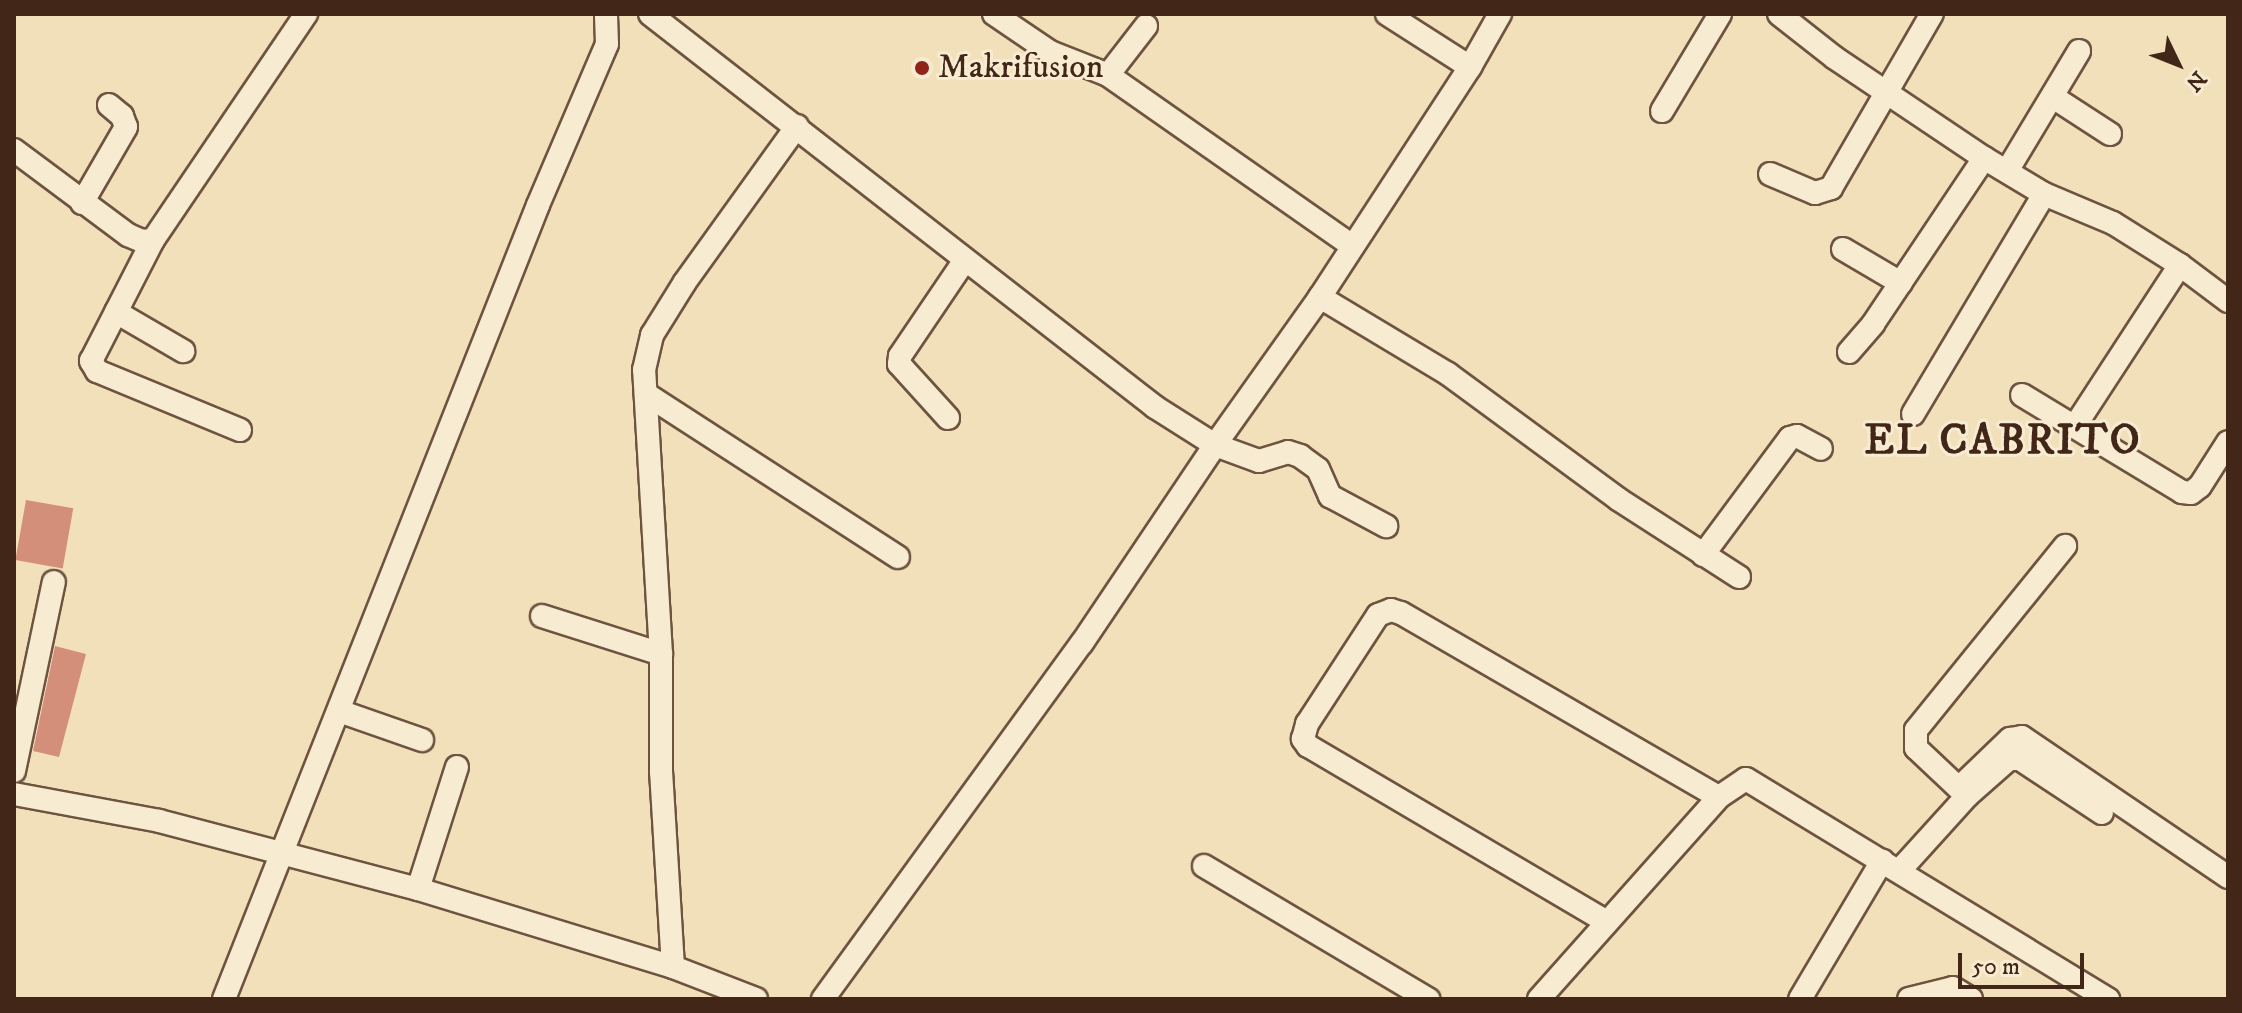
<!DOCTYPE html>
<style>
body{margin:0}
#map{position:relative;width:2242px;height:1013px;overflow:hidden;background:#f2e0ba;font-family:"IM FELL DW Pica",serif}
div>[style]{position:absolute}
.building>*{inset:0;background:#d48f7a;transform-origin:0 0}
.roads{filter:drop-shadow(2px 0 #6e5440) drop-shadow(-2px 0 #6e5440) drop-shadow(0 2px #6e5440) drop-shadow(0 -2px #6e5440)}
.minor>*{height:22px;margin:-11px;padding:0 11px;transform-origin:11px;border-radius:11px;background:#f7ebd2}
.dots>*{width:22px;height:22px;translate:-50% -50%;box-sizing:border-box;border:4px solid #f7ebd2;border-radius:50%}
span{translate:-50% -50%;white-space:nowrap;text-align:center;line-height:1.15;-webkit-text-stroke:6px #f7ebd2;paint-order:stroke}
.poi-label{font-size:34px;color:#422618}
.left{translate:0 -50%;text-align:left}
.district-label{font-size:42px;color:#422618;font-weight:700;letter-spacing:2px}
.frame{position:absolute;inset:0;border:16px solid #422618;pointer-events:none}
.north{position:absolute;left:2138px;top:24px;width:80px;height:80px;-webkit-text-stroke:6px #f7ebd2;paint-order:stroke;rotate:133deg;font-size:22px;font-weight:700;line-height:32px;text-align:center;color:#422618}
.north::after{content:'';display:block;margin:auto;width:28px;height:36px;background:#422618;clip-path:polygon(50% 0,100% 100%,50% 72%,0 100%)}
.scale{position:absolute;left:1958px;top:953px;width:126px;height:36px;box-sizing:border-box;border:4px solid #422618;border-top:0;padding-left:10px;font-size:24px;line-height:28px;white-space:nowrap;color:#422618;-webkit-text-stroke:6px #f7ebd2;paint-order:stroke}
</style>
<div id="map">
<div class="building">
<div style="left:26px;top:500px;width:48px;height:61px;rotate:10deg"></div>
<div style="clip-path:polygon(55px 646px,86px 654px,59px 757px,33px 751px)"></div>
</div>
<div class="roads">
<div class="minor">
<div style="left:650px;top:14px;width:640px;rotate:37.89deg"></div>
<div style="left:1155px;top:407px;width:71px;rotate:32.3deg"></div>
<div style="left:1215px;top:445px;width:47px;rotate:20deg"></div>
<div style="left:1259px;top:461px;width:30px;rotate:-17deg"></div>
<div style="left:1288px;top:452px;width:13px;rotate:18deg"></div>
<div style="left:1300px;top:456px;width:22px;rotate:36deg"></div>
<div style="left:1318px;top:469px;width:30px;rotate:66deg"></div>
<div style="left:1330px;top:496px;width:64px;rotate:28.2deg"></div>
<div style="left:994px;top:14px;width:68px;rotate:34.2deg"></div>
<div style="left:1050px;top:52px;width:62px;rotate:21.6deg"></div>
<div style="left:1108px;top:75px;width:297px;rotate:35deg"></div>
<div style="left:1387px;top:14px;width:98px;rotate:32.6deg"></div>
<div style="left:1779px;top:14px;width:71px;rotate:38.2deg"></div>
<div style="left:1835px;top:58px;width:179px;rotate:33.9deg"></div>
<div style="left:1984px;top:158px;width:70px;rotate:31deg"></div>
<div style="left:2044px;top:194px;width:75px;rotate:22.8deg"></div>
<div style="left:2113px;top:223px;width:79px;rotate:32.1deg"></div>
<div style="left:2180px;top:265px;width:192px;rotate:123.1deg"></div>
<div style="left:1108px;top:75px;width:62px;rotate:-52.2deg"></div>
<div style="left:2053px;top:97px;width:68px;rotate:33deg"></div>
<div style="left:1662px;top:111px;width:113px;rotate:-59.1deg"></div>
<div style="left:14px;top:150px;width:142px;rotate:36.7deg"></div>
<div style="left:128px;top:235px;width:15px;rotate:23deg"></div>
<div style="left:142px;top:241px;width:11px;rotate:-5deg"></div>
<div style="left:2007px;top:171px;width:140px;rotate:-59deg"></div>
<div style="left:1770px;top:174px;width:49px;rotate:22.9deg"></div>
<div style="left:1815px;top:193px;width:17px;rotate:-17deg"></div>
<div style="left:1831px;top:188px;width:201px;rotate:-59.9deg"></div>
<div style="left:82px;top:203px;width:88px;rotate:-59.9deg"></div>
<div style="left:126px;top:127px;width:12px;rotate:-110deg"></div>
<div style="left:122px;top:116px;width:17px;rotate:-140deg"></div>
<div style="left:1843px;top:249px;width:67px;rotate:30.4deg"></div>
<div style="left:2180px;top:265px;width:60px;rotate:36.9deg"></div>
<div style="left:1320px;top:297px;width:149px;rotate:31deg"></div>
<div style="left:1448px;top:374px;width:211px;rotate:36.3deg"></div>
<div style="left:1618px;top:499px;width:144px;rotate:32.8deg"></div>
<div style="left:116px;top:312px;width:78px;rotate:30.2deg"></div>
<div style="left:1849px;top:352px;width:37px;rotate:-49deg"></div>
<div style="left:1873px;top:324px;width:200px;rotate:-56.2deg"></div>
<div style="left:646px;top:394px;width:300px;rotate:32.9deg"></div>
<div style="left:2022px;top:395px;width:187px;rotate:31.2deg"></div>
<div style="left:2182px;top:492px;width:9px;rotate:6deg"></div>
<div style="left:2191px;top:493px;width:11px;rotate:-38deg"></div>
<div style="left:2200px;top:486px;width:52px;rotate:-57.5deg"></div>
<div style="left:1913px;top:414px;width:256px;rotate:-59.2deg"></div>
<div style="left:948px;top:418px;width:73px;rotate:-132.2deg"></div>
<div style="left:899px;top:364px;width:8px;rotate:-83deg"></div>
<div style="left:900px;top:356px;width:116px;rotate:-55.9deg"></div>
<div style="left:240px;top:430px;width:155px;rotate:-157.6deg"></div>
<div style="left:97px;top:371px;width:12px;rotate:-121deg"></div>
<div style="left:91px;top:361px;width:136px;rotate:-62.9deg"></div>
<div style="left:153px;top:240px;width:273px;rotate:-55.9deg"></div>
<div style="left:1703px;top:555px;width:146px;rotate:-53.4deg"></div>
<div style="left:1790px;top:438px;width:7px;rotate:-16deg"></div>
<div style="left:1797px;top:436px;width:27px;rotate:28deg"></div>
<div style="left:542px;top:616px;width:125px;rotate:17.7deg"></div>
<div style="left:339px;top:711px;width:88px;rotate:19.3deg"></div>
<div style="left:14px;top:771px;width:193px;rotate:-78.1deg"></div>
<div style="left:1959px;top:788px;width:71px;rotate:-43.9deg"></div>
<div style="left:2010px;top:739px;width:12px;rotate:-9deg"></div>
<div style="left:2022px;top:737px;width:249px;rotate:34.2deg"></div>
<div style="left:14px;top:794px;width:147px;rotate:10.5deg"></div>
<div style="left:159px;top:821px;width:268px;rotate:14.7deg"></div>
<div style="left:418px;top:889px;width:267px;rotate:17deg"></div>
<div style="left:673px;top:967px;width:89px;rotate:21.1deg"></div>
<div style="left:1967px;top:796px;width:70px;rotate:-136.7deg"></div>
<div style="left:1916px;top:748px;width:18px;rotate:-90deg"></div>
<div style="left:1916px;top:730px;width:237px;rotate:-51deg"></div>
<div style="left:1204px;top:866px;width:261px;rotate:30.7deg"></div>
<div style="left:1900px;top:870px;width:100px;rotate:-47.8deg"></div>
<div style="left:1967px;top:796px;width:56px;rotate:-41.4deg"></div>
<div style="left:2009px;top:759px;width:11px"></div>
<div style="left:2020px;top:759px;width:98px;rotate:33.4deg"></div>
<div style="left:418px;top:889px;width:128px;rotate:-72.3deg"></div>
<div style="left:1607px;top:922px;width:347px;rotate:-149.5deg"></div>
<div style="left:1308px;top:746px;width:9px;rotate:-126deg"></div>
<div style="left:1303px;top:739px;width:16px;rotate:-75deg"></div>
<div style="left:1307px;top:724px;width:130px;rotate:-56.9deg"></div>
<div style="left:1378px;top:615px;width:14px;rotate:-21deg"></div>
<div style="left:1391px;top:610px;width:10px;rotate:17deg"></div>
<div style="left:1401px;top:613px;width:367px;rotate:30.1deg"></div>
<div style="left:673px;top:967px;width:195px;rotate:-93.5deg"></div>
<div style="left:661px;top:772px;width:118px;rotate:-90deg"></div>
<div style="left:661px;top:654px;width:285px;rotate:-93.4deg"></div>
<div style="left:644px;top:370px;width:36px;rotate:-77deg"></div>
<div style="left:652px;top:335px;width:62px;rotate:-58.1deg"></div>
<div style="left:685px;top:282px;width:192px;rotate:-54.3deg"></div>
<div style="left:224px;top:999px;width:854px;rotate:-68.42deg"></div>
<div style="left:538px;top:205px;width:175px;rotate:-66.8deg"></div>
<div style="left:607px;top:44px;width:30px;rotate:-92deg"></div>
<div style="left:823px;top:999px;width:440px;rotate:-54deg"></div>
<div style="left:1082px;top:643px;width:239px;rotate:-56.1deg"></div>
<div style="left:1215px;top:445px;width:181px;rotate:-54.6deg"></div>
<div style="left:1320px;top:297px;width:275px;rotate:-56.9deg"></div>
<div style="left:1470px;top:67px;width:61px;rotate:-60.5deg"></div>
<div style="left:1539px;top:999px;width:271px;rotate:-48.3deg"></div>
<div style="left:1719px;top:797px;width:32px;rotate:-34deg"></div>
<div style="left:1746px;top:779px;width:424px;rotate:31.3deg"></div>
<div style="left:1800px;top:999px;width:161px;rotate:-59.3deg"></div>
<div style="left:1909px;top:999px;width:45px;rotate:-14deg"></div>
<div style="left:1953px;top:988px;width:21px;rotate:31deg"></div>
</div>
</div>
<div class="dots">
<div style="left:922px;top:68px;background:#8f2418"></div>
</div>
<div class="poi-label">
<span class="left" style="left:938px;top:68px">Makrifusion</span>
</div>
<div class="district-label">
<span style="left:2003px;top:441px">EL CABRITO</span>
</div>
<div class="frame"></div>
<div class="north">N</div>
<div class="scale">50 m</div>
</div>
